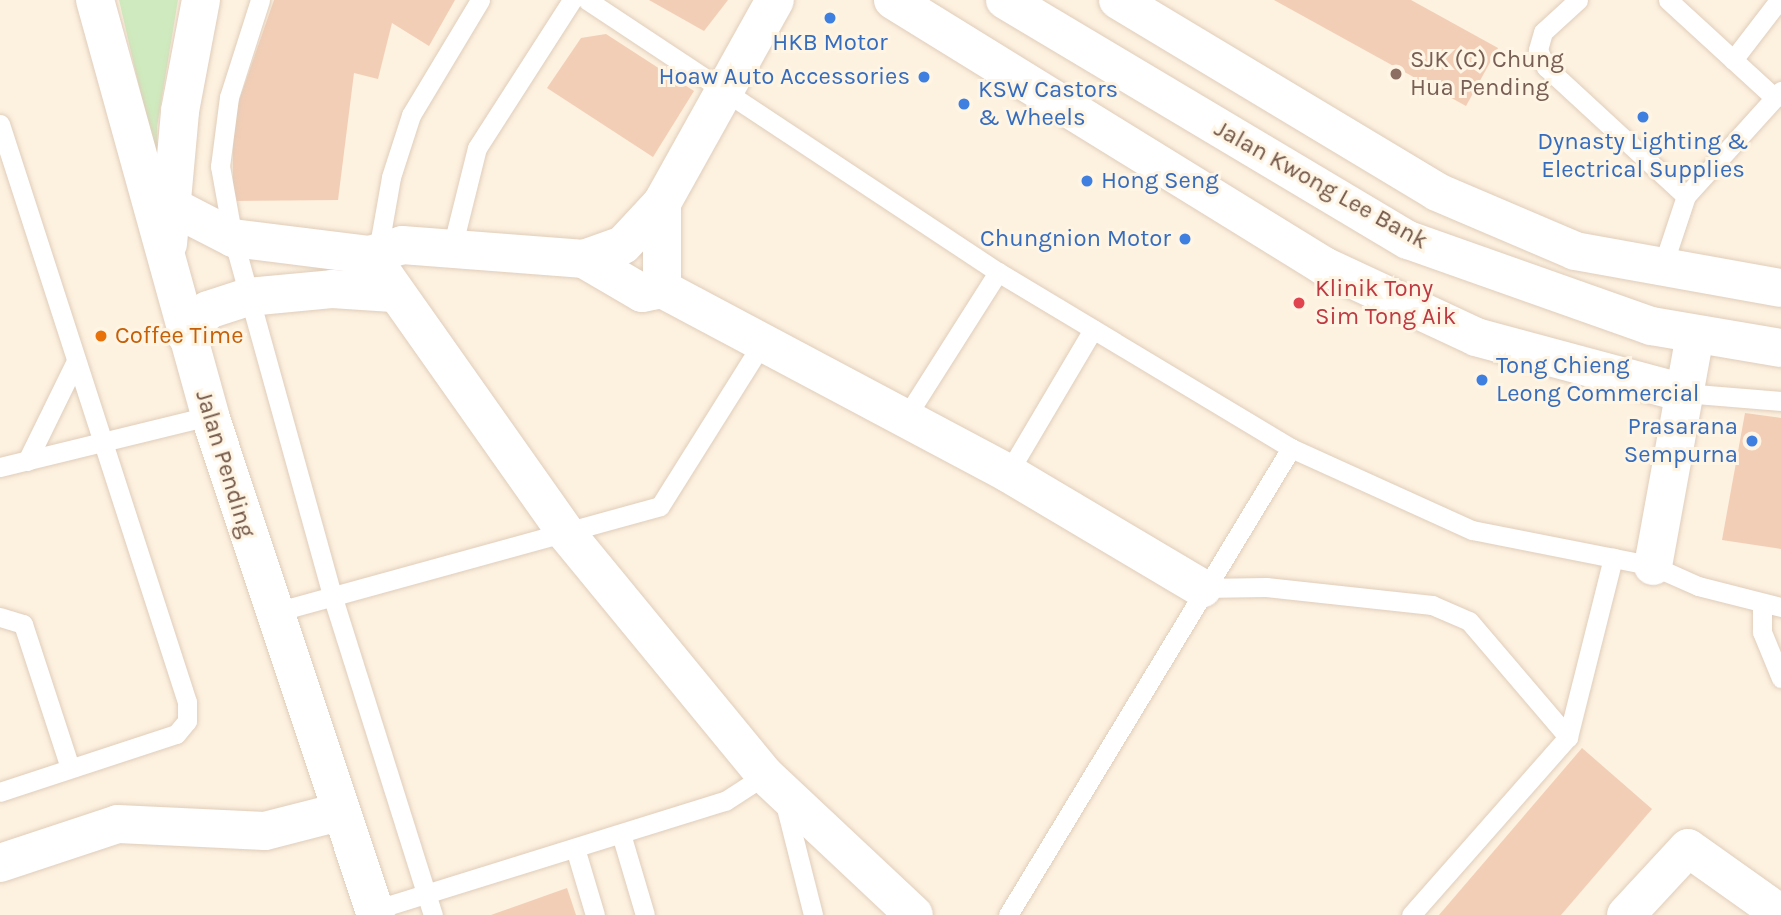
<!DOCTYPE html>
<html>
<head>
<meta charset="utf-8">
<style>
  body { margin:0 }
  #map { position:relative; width:1781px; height:915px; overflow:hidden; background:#fdf1df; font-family:Karla,sans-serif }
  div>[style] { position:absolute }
  .green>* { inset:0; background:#cfeabe }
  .building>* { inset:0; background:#f2ceb6 }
  .roads { filter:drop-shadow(0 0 2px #e0cdbb) drop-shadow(0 0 2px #e0cdbb) }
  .service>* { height:19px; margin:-9.5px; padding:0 9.5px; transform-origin:9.5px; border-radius:9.5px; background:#fff }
  .minor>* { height:38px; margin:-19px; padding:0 19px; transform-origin:19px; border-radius:19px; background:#fff }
  .tertiary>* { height:38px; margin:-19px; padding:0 19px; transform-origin:19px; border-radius:19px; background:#fff }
  .secondary>* { height:38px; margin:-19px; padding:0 19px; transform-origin:19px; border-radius:19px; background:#fff }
  .dots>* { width:19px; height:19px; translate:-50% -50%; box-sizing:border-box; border:4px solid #fff5e5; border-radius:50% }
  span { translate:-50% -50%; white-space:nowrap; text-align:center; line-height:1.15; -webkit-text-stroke:6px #fff5e5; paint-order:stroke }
  .shop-label { font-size:24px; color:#366cbe }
  .right { translate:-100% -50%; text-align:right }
  .left { translate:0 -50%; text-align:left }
  .education-label { font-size:24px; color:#785e54 }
  .street-label { font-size:24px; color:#735646 }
  .health-label { font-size:24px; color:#be3a42 }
  .food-label { font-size:24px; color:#c56008 }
</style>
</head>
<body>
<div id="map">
  <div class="green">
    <i style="clip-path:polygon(119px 0,178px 0,157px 127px,157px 164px)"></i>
  </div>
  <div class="building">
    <i style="clip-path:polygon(274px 0,455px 0,429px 46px,392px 23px,378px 79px,354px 73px,338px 200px,233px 201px,233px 118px)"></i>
    <i style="clip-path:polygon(649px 0,728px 0,704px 31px)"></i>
    <i style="clip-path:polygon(1274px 0,1411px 0,1498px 48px,1466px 106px)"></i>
    <i style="clip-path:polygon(606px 34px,694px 91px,653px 157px,547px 88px,581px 38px)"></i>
    <i style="clip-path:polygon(1745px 413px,1781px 418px,1781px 549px,1722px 540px)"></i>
    <i style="clip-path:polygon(1582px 748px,1652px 809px,1561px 915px,1439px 915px)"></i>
    <i style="clip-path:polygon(567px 888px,576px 915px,491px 915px)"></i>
  </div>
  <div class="roads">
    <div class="service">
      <i style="left:260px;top:0;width:102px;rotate:107.7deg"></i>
      <i style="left:229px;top:97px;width:70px;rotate:97.4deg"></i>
      <i style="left:220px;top:166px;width:73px;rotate:79.8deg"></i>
      <i style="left:233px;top:238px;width:370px;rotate:74.5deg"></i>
      <i style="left:332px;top:595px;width:336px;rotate:72.5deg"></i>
      <i style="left:587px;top:0;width:493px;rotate:33.5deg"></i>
      <i style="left:998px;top:272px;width:342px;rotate:31deg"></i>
      <i style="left:1291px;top:448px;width:199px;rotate:24.4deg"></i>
      <i style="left:1472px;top:530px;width:185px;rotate:11.2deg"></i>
      <i style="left:1653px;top:566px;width:49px;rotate:24deg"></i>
      <i style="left:1698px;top:586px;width:86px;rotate:14.2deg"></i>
      <i style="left:1578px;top:0;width:47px;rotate:137.6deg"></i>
      <i style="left:1543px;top:32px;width:19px;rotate:106deg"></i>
      <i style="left:1538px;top:50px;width:19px;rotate:65deg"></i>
      <i style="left:1546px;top:67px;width:190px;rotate:42.7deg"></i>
      <i style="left:1668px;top:0;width:145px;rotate:42.5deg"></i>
      <i style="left:1733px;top:60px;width:76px;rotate:-52.5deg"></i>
      <i style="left:0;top:124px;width:607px;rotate:72.07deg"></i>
      <i style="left:187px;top:702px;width:19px;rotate:90deg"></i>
      <i style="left:187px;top:721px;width:17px;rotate:130deg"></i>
      <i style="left:176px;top:734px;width:185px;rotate:161.8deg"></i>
      <i style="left:452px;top:248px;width:103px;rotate:-76deg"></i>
      <i style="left:477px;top:148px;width:176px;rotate:-57.3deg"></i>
      <i style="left:378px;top:251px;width:75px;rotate:-80deg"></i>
      <i style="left:391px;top:177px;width:65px;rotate:-72.1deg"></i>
      <i style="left:411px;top:115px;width:134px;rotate:-59deg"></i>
      <i style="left:1661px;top:271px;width:79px;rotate:-71.6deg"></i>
      <i style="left:1686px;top:196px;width:142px;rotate:-47.9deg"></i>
      <i style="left:1684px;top:393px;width:97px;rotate:4.7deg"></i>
      <i style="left:906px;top:417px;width:172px;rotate:-57.6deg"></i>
      <i style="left:27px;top:461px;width:109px;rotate:-63.9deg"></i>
      <i style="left:0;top:467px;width:216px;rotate:-13.7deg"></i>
      <i style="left:1008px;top:473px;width:167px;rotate:-59.4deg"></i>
      <i style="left:1202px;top:588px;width:64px;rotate:-0.9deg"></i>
      <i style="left:1266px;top:587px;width:167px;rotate:6.2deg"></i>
      <i style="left:1432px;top:605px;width:40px;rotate:23.4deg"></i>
      <i style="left:1469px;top:621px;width:153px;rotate:49.5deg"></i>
      <i style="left:1762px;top:607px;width:25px;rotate:90deg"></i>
      <i style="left:1762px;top:632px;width:50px;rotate:67.6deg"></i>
      <i style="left:272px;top:613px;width:402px;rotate:-15.4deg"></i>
      <i style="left:660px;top:506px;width:194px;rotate:-57.9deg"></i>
      <i style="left:0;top:617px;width:24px;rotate:17deg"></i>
      <i style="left:23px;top:624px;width:151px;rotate:71.9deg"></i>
      <i style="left:784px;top:800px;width:119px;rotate:75.8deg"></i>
      <i style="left:621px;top:834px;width:84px;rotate:73.5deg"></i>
      <i style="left:575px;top:848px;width:70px;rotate:73.4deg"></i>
      <i style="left:374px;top:910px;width:368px;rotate:-17.3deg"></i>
      <i style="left:725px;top:801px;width:48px;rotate:-33deg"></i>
      <i style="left:1008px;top:915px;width:546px;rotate:-58.78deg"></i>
      <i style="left:1411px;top:915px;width:237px;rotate:-48.6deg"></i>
      <i style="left:1568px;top:737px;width:185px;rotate:-75.9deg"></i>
    </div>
    <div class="minor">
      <i style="left:893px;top:0;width:506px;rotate:31.68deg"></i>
      <i style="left:1324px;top:266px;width:168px;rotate:25deg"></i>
      <i style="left:1476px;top:337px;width:215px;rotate:15.1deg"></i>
      <i style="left:173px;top:207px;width:68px;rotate:27.3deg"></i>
      <i style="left:233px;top:238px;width:138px;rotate:7.1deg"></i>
      <i style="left:370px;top:255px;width:340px;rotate:54.8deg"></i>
      <i style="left:566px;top:533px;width:313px;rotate:50.6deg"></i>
      <i style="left:765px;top:775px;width:204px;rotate:43.2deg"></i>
      <i style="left:370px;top:255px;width:34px;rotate:-17deg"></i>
      <i style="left:402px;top:245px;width:183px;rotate:4.4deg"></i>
      <i style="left:584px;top:259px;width:67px;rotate:30.4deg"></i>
      <i style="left:642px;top:293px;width:20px;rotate:-11deg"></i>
      <i style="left:584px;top:259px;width:41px;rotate:-19.7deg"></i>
      <i style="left:623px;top:245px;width:57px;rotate:-47.1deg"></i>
      <i style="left:662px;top:203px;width:232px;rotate:-60.9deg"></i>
      <i style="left:662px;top:289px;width:392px;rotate:28deg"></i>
      <i style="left:1008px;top:473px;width:226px;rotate:30.7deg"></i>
      <i style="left:662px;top:289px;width:86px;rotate:-90deg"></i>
      <i style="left:185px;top:334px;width:33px;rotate:-46deg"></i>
      <i style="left:208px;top:310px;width:42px;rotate:-18deg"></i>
      <i style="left:248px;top:297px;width:84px;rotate:-5.4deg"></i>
      <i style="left:332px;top:289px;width:61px;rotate:3.8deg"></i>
      <i style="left:1653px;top:566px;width:234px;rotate:-79.7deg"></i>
      <i style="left:0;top:863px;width:124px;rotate:-18.3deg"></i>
      <i style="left:118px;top:824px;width:147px;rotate:2.7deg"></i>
      <i style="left:265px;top:831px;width:76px;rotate:-14.4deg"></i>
      <i style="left:1626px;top:915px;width:91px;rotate:-47.2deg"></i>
      <i style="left:1688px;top:848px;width:114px;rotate:35.4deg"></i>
    </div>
    <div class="tertiary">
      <i style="left:95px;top:0;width:432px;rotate:74.5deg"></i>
      <i style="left:210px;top:416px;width:526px;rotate:71.6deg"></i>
      <i style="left:168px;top:244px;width:134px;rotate:-84.8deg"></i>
      <i style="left:180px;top:111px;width:113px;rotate:-79.3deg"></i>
    </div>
    <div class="secondary">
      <i style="left:1005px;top:0;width:469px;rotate:30.8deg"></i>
      <i style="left:1408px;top:240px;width:258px;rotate:19.5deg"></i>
      <i style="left:1651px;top:326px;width:132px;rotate:9.6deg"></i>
      <i style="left:1118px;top:0;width:372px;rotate:31deg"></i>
      <i style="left:1437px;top:192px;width:150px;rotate:23.1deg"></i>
      <i style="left:1575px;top:251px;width:209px;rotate:10.2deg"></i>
    </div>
  </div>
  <div class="dots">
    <i style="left:830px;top:18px;background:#3f7fe0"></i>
    <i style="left:1396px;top:74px;background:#8d6e63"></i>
    <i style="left:924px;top:77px;background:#3f7fe0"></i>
    <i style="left:964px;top:104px;background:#3f7fe0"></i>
    <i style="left:1643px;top:117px;background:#3f7fe0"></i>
    <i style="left:1087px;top:181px;background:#3f7fe0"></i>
    <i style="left:1185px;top:239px;background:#3f7fe0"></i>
    <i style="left:1299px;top:303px;background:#e0444e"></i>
    <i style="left:101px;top:336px;background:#e8710a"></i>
    <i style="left:1482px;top:380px;background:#3f7fe0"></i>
    <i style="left:1752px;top:441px;background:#3f7fe0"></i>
  </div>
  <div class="shop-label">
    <span style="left:830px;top:43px">HKB Motor</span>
    <span class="right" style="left:910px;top:77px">Hoaw Auto Accessories</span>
    <span class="left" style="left:978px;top:104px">KSW Castors<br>&amp; Wheels</span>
    <span style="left:1643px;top:156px">Dynasty Lighting &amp;<br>Electrical Supplies</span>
    <span class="left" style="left:1101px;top:181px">Hong Seng</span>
    <span class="right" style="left:1171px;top:239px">Chungnion Motor</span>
    <span class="left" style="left:1496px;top:380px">Tong Chieng<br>Leong Commercial</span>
    <span class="right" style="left:1738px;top:441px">Prasarana<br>Sempurna</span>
  </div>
  <div class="education-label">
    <span class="left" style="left:1410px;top:74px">SJK (C) Chung<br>Hua Pending</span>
  </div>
  <div class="street-label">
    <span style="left:1321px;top:185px;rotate:29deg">Jalan Kwong Lee Bank</span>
    <span style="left:225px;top:464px;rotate:73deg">Jalan Pending</span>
  </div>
  <div class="health-label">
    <span class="left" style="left:1315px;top:303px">Klinik Tony<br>Sim Tong Aik</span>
  </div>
  <div class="food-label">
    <span class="left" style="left:115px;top:336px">Coffee Time</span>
  </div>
</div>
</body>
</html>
